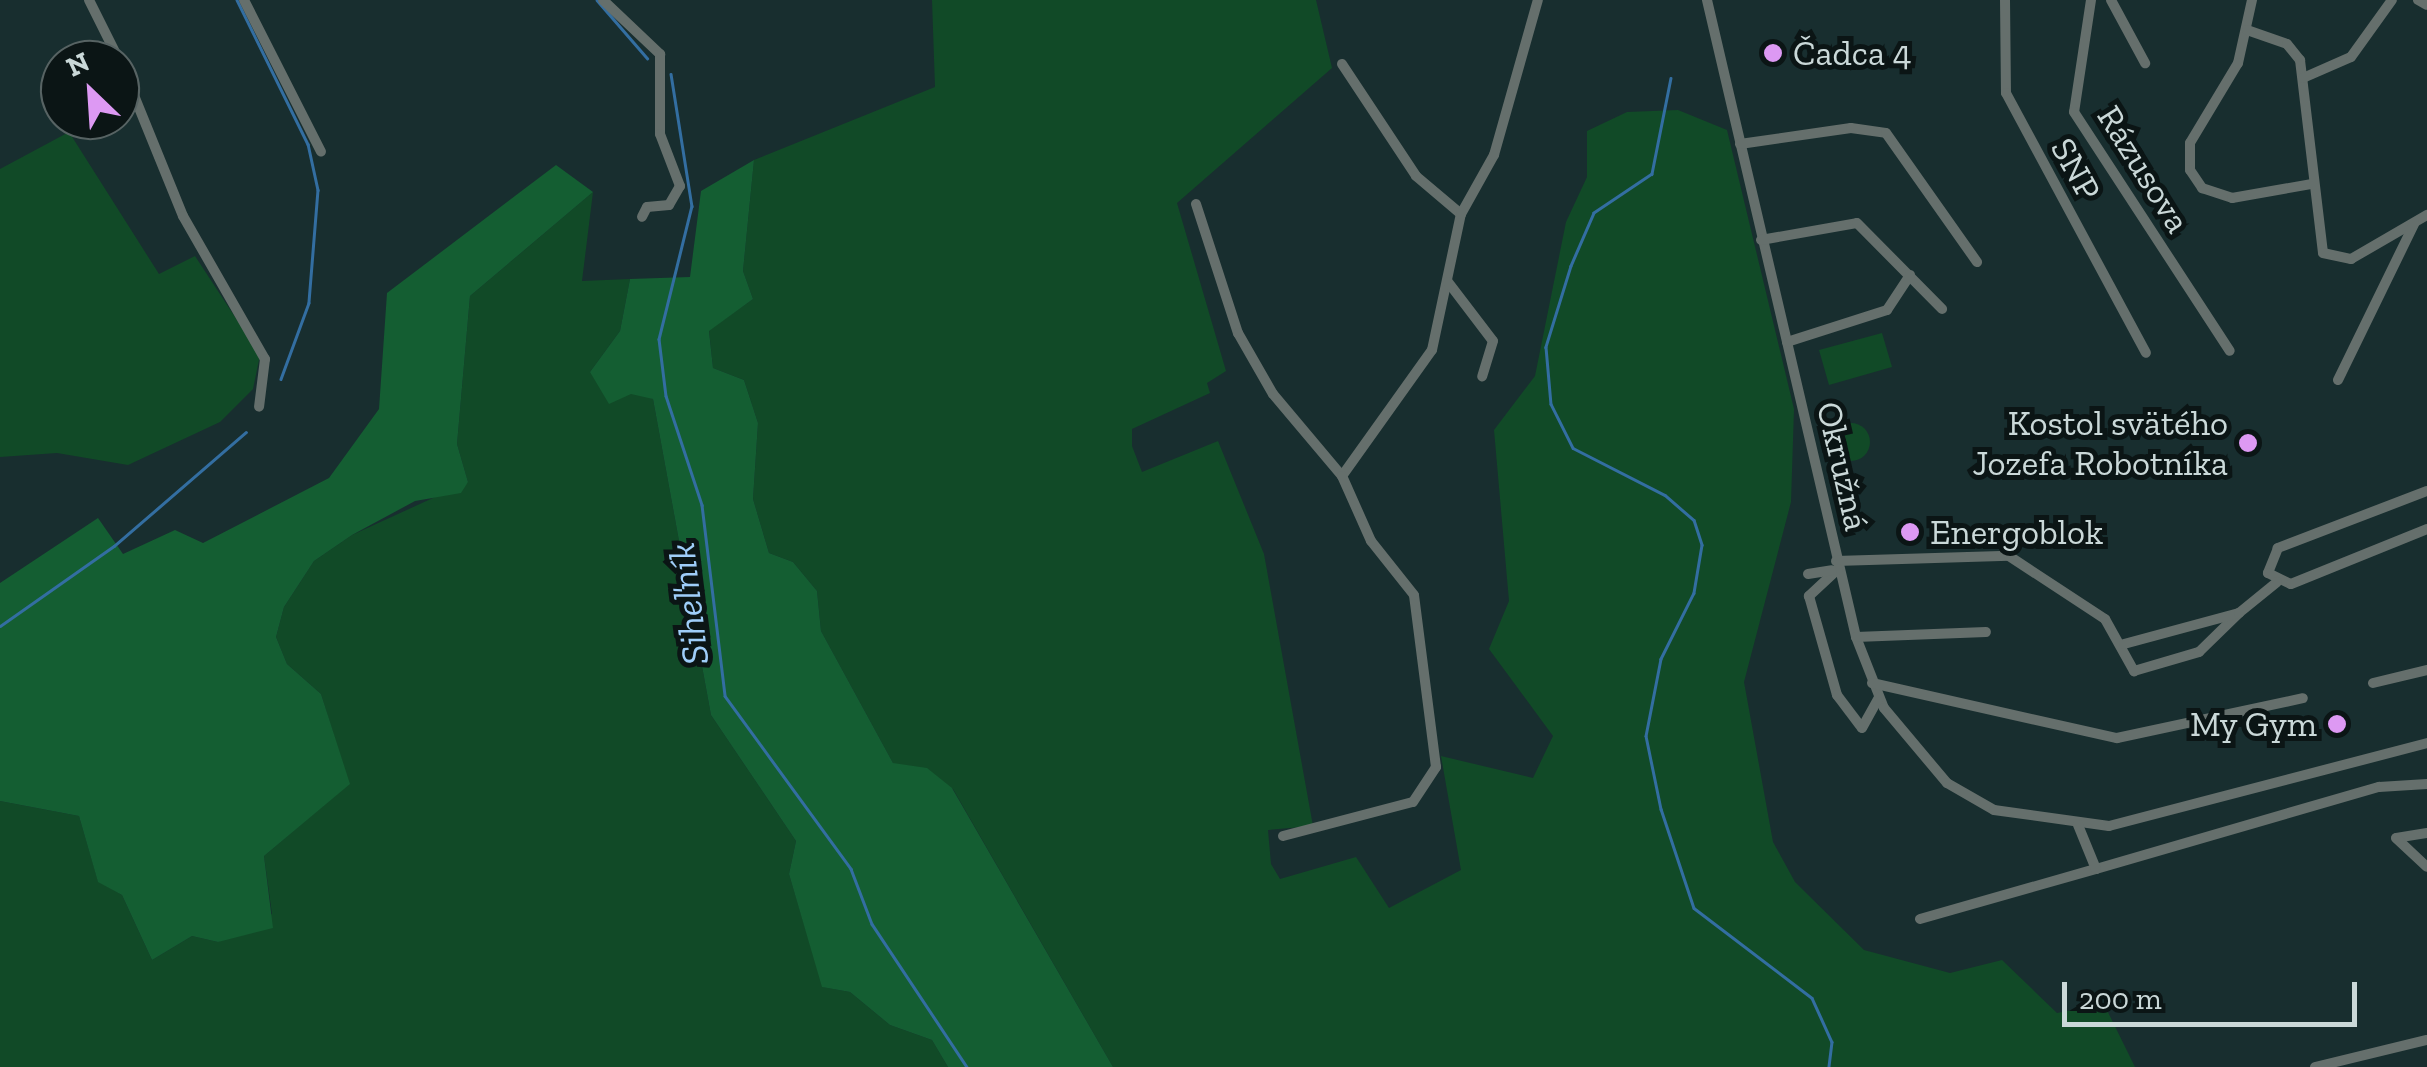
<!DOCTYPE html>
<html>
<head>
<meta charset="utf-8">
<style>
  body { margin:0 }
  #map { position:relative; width:2427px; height:1067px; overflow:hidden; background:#182e2f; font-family:"Zilla Slab",serif }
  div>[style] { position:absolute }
  .green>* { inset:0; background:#114a27 }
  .round { border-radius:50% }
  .forest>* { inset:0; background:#145e32 }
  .stream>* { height:2.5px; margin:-1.25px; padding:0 1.25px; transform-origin:1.25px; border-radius:1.25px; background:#336ea1 }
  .minor>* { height:10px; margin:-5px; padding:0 5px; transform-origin:5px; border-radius:5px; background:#656f6c }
  .dots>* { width:28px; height:28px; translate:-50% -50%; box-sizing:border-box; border:5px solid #0b1515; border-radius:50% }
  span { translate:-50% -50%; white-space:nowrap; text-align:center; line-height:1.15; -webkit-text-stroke:10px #0b1515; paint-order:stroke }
  .poi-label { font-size:35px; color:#cad8d8 }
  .left { translate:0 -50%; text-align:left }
  .right { translate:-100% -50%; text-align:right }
  .street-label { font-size:35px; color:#cad8d8 }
  .water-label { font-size:38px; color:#9fcef9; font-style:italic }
  .north { position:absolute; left:40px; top:40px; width:100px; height:100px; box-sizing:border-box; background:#0b1515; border:2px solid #576363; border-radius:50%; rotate:335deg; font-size:28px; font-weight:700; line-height:40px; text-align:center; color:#cad8d8 }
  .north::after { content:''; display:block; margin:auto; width:35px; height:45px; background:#dd99f3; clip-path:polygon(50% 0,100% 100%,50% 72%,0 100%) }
  .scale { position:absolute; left:2062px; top:982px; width:295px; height:45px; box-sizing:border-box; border:5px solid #cad8d8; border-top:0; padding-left:12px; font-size:30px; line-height:35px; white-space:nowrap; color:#cad8d8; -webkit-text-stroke:8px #0b1515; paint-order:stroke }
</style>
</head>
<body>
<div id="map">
  <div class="green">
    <i style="clip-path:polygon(932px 0,1316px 0,1332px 68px,1177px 203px,1226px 371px,1207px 383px,1210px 393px,1132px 429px,1132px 446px,1142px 472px,1218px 441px,1264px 554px,1313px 826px,1268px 830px,1271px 864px,1280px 879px,1356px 857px,1389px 908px,1461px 870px,1441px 756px,1533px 778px,1553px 736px,1489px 649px,1509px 601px,1494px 430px,1535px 376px,1566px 222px,1587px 177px,1587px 131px,1627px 112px,1678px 110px,1727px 130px,1794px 409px,1791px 502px,1744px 682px,1773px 842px,1795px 882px,1864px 950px,1950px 973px,2002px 960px,2057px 1013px,2104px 1004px,2135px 1067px,1113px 1067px,953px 789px,893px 763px,821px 631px,817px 591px,793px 562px,769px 553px,753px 499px,758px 423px,744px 380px,713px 368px,709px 330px,753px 299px,743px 271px,754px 160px,935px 87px)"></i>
    <i style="clip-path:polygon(69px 132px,159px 274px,195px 256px,260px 355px,253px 389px,220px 422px,128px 465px,57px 453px,0 457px,0 169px)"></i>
    <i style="clip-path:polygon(593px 192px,582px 281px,630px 279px,620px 331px,590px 372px,653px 399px,711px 715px,796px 841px,789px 874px,823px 987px,850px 992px,890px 1025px,932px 1040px,948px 1067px,0 1067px,0 801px,79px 816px,98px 881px,122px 895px,152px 960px,192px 936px,218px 942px,272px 914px,264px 856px,349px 784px,321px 694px,287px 664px,276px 637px,284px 607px,314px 561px,352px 535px,468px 482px,457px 444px,470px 296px)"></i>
    <i style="clip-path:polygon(1882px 333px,1892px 367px,1829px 385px,1819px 350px)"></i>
    <i class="round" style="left:1832px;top:423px;width:38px;height:38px"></i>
  </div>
  <div class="forest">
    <i style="clip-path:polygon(754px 160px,743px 271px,753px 299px,709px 331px,713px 368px,744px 380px,758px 423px,753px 499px,769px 553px,793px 562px,817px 591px,821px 631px,893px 763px,927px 768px,952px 788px,1113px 1067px,948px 1067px,932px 1040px,890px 1025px,850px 992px,822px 987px,789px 874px,796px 841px,711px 715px,653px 399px,631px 394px,609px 404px,590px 372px,620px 331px,630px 279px,690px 277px,701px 191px)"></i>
    <i style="clip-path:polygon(556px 165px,593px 192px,470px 296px,457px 444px,468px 482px,461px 493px,415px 501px,352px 535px,314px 561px,284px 607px,276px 637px,287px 664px,321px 694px,350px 784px,264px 856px,273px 928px,218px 942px,192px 936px,152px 960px,122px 895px,98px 882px,79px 816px,0 801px,0 583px,98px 518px,123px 554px,175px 530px,203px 543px,329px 478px,379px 409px,387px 293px)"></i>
  </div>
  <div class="stream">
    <i style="left:237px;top:0;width:161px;rotate:63.8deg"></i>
    <i style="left:308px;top:144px;width:47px;rotate:77.7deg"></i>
    <i style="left:318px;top:190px;width:113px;rotate:94.6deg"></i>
    <i style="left:309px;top:303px;width:81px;rotate:110.2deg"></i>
    <i style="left:597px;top:0;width:77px;rotate:49.2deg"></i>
    <i style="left:671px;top:74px;width:134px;rotate:81deg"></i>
    <i style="left:692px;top:206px;width:137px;rotate:103.9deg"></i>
    <i style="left:659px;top:339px;width:57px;rotate:83deg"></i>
    <i style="left:666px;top:396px;width:115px;rotate:71.7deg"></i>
    <i style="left:702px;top:505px;width:192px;rotate:83.1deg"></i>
    <i style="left:725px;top:696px;width:214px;rotate:53.9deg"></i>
    <i style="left:851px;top:869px;width:59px;rotate:69.1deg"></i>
    <i style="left:872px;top:924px;width:172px;rotate:56.4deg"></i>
    <i style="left:1671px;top:78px;width:98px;rotate:101.2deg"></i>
    <i style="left:1652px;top:174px;width:70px;rotate:146.1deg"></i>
    <i style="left:1594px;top:213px;width:58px;rotate:113.5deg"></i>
    <i style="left:1571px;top:266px;width:85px;rotate:107.2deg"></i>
    <i style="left:1546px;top:347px;width:57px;rotate:85deg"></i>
    <i style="left:1551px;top:404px;width:49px;rotate:63.4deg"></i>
    <i style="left:1573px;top:448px;width:103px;rotate:27.1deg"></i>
    <i style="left:1665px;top:495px;width:38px;rotate:41deg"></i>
    <i style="left:1694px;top:520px;width:26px;rotate:72deg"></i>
    <i style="left:1702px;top:545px;width:49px;rotate:99.5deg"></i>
    <i style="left:1694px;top:593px;width:74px;rotate:116.6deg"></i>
    <i style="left:1661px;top:659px;width:78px;rotate:101deg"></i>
    <i style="left:1646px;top:736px;width:75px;rotate:78.4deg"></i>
    <i style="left:1661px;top:809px;width:104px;rotate:71.6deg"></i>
    <i style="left:1694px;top:908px;width:148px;rotate:37.3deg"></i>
    <i style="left:1812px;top:998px;width:48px;rotate:65.6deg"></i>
    <i style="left:1832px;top:1042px;width:25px;rotate:97deg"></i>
    <i style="left:0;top:626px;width:139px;rotate:-35.1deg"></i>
    <i style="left:114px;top:546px;width:174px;rotate:-40.8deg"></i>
  </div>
  <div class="minor">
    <i style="left:89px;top:0;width:67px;rotate:63.4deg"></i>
    <i style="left:244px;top:0;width:170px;rotate:63.1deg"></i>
    <i style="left:603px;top:0;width:79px;rotate:43.5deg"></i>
    <i style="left:660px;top:54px;width:80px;rotate:90deg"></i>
    <i style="left:660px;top:134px;width:56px;rotate:69deg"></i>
    <i style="left:680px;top:186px;width:22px;rotate:120deg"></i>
    <i style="left:669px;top:205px;width:22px;rotate:175deg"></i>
    <i style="left:647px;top:207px;width:11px;rotate:117deg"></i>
    <i style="left:1707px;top:0;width:654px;rotate:76.83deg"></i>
    <i style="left:1856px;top:637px;width:76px;rotate:68.5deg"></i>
    <i style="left:1884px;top:708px;width:98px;rotate:50deg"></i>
    <i style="left:1947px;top:783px;width:54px;rotate:29.9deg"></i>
    <i style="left:1994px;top:810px;width:116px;rotate:7.9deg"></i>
    <i style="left:2109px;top:826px;width:329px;rotate:-14.6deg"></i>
    <i style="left:2005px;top:0;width:93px;rotate:89.4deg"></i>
    <i style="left:2006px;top:93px;width:295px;rotate:61.7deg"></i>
    <i style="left:2091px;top:0;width:113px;rotate:98.6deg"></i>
    <i style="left:2074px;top:112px;width:285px;rotate:56.9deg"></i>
    <i style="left:2111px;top:0;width:72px;rotate:61.6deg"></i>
    <i style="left:2252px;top:0;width:65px;rotate:102.5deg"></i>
    <i style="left:2238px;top:63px;width:93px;rotate:121deg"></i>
    <i style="left:2190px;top:143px;width:27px;rotate:90deg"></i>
    <i style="left:2190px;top:170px;width:22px;rotate:56deg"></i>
    <i style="left:2202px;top:188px;width:32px;rotate:18deg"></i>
    <i style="left:2232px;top:198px;width:80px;rotate:-10deg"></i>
    <i style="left:2418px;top:0;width:10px;rotate:29deg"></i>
    <i style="left:2247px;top:30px;width:42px;rotate:19.3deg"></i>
    <i style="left:2287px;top:44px;width:21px;rotate:51deg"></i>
    <i style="left:2300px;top:60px;width:194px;rotate:83.2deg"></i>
    <i style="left:2323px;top:253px;width:29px;rotate:12deg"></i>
    <i style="left:2351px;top:259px;width:88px;rotate:-30.1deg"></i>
    <i style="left:120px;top:61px;width:167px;rotate:67.9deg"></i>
    <i style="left:183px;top:216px;width:165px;rotate:60.2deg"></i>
    <i style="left:265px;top:359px;width:48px;rotate:97.1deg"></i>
    <i style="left:1342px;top:64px;width:134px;rotate:56.5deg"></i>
    <i style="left:1416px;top:176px;width:59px;rotate:40.2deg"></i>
    <i style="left:2303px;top:78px;width:52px;rotate:-23.6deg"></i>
    <i style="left:2351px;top:57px;width:70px;rotate:-54.3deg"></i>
    <i style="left:1740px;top:144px;width:112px;rotate:-8.2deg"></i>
    <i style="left:1851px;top:128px;width:35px;rotate:8deg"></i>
    <i style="left:1886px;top:133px;width:158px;rotate:54.8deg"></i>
    <i style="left:1196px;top:204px;width:136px;rotate:72deg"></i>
    <i style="left:1238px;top:333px;width:70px;rotate:60.2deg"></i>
    <i style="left:1273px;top:394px;width:107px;rotate:49.9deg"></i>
    <i style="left:1342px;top:476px;width:155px;rotate:-54.5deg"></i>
    <i style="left:1432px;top:350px;width:139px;rotate:-78deg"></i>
    <i style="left:1461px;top:214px;width:68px;rotate:-60.8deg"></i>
    <i style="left:1494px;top:155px;width:161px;rotate:-74.2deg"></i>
    <i style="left:1761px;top:240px;width:97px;rotate:-10deg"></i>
    <i style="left:1857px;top:223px;width:121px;rotate:45.3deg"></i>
    <i style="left:1448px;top:282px;width:74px;rotate:52.7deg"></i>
    <i style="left:1493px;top:341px;width:37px;rotate:107deg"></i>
    <i style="left:1787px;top:342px;width:105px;rotate:-17.7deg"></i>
    <i style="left:1887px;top:310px;width:42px;rotate:-56.7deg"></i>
    <i style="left:2338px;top:380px;width:174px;rotate:-64deg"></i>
    <i style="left:2427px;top:491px;width:160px;rotate:159.1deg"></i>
    <i style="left:2278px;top:548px;width:27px;rotate:112deg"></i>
    <i style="left:2268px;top:573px;width:25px;rotate:26deg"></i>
    <i style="left:2291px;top:584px;width:147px;rotate:-22deg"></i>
    <i style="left:1836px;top:561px;width:173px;rotate:-1.7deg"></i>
    <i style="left:2009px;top:556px;width:115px;rotate:33.3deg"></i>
    <i style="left:2105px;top:619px;width:60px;rotate:60.9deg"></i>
    <i style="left:2134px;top:671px;width:68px;rotate:-16.3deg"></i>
    <i style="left:2199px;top:652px;width:56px;rotate:-44.3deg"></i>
    <i style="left:1838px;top:569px;width:40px;rotate:137deg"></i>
    <i style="left:1809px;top:596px;width:103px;rotate:74.2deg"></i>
    <i style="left:1837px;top:695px;width:41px;rotate:52.9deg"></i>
    <i style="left:1862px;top:728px;width:35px;rotate:-61deg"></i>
    <i style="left:1808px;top:574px;width:24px;rotate:-9deg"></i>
    <i style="left:1856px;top:637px;width:130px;rotate:-2.2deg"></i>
    <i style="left:2124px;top:644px;width:119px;rotate:-15.1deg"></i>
    <i style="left:2239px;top:613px;width:49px;rotate:-39.2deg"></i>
    <i style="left:1872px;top:683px;width:251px;rotate:12.7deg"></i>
    <i style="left:2117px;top:738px;width:190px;rotate:-12.1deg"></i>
    <i style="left:2373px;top:683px;width:56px;rotate:-13.5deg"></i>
    <i style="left:2427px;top:833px;width:31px;rotate:171deg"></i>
    <i style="left:2396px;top:838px;width:42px;rotate:43.1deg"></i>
    <i style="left:1283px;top:836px;width:134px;rotate:-14.7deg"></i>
    <i style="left:1413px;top:802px;width:42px;rotate:-56.7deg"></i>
    <i style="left:1436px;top:767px;width:173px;rotate:-97.3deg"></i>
    <i style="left:1414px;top:595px;width:69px;rotate:-128.5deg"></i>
    <i style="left:1371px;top:541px;width:71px;rotate:-114deg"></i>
    <i style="left:2096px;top:869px;width:295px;rotate:-16.2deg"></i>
    <i style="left:2379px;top:787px;width:48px;rotate:-3.6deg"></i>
    <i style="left:1920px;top:919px;width:183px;rotate:-15.9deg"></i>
    <i style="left:2096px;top:869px;width:48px;rotate:-112.2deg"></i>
    <i style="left:2315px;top:1067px;width:115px;rotate:-13.6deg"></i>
  </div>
  <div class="dots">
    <i style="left:1773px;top:53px;background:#dd99f3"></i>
    <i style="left:2248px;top:443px;background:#dd99f3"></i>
    <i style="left:1910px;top:532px;background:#dd99f3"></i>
    <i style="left:2337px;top:724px;background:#dd99f3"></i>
  </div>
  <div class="poi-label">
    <span class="left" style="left:1793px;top:53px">Čadca 4</span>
    <span class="right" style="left:2228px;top:443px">Kostol svätého<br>Jozefa Robotníka</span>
    <span class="left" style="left:1930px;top:532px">Energoblok</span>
    <span class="right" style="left:2317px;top:724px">My Gym</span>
  </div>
  <div class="street-label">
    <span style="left:2076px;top:169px;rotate:61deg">SNP</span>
    <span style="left:2144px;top:169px;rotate:58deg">Rázusova</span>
    <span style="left:1843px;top:466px;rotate:77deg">Okružná</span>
  </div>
  <div class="water-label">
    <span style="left:689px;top:604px;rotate:-97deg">Siheľník</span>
  </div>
  <div class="north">N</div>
  <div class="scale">200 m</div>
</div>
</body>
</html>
